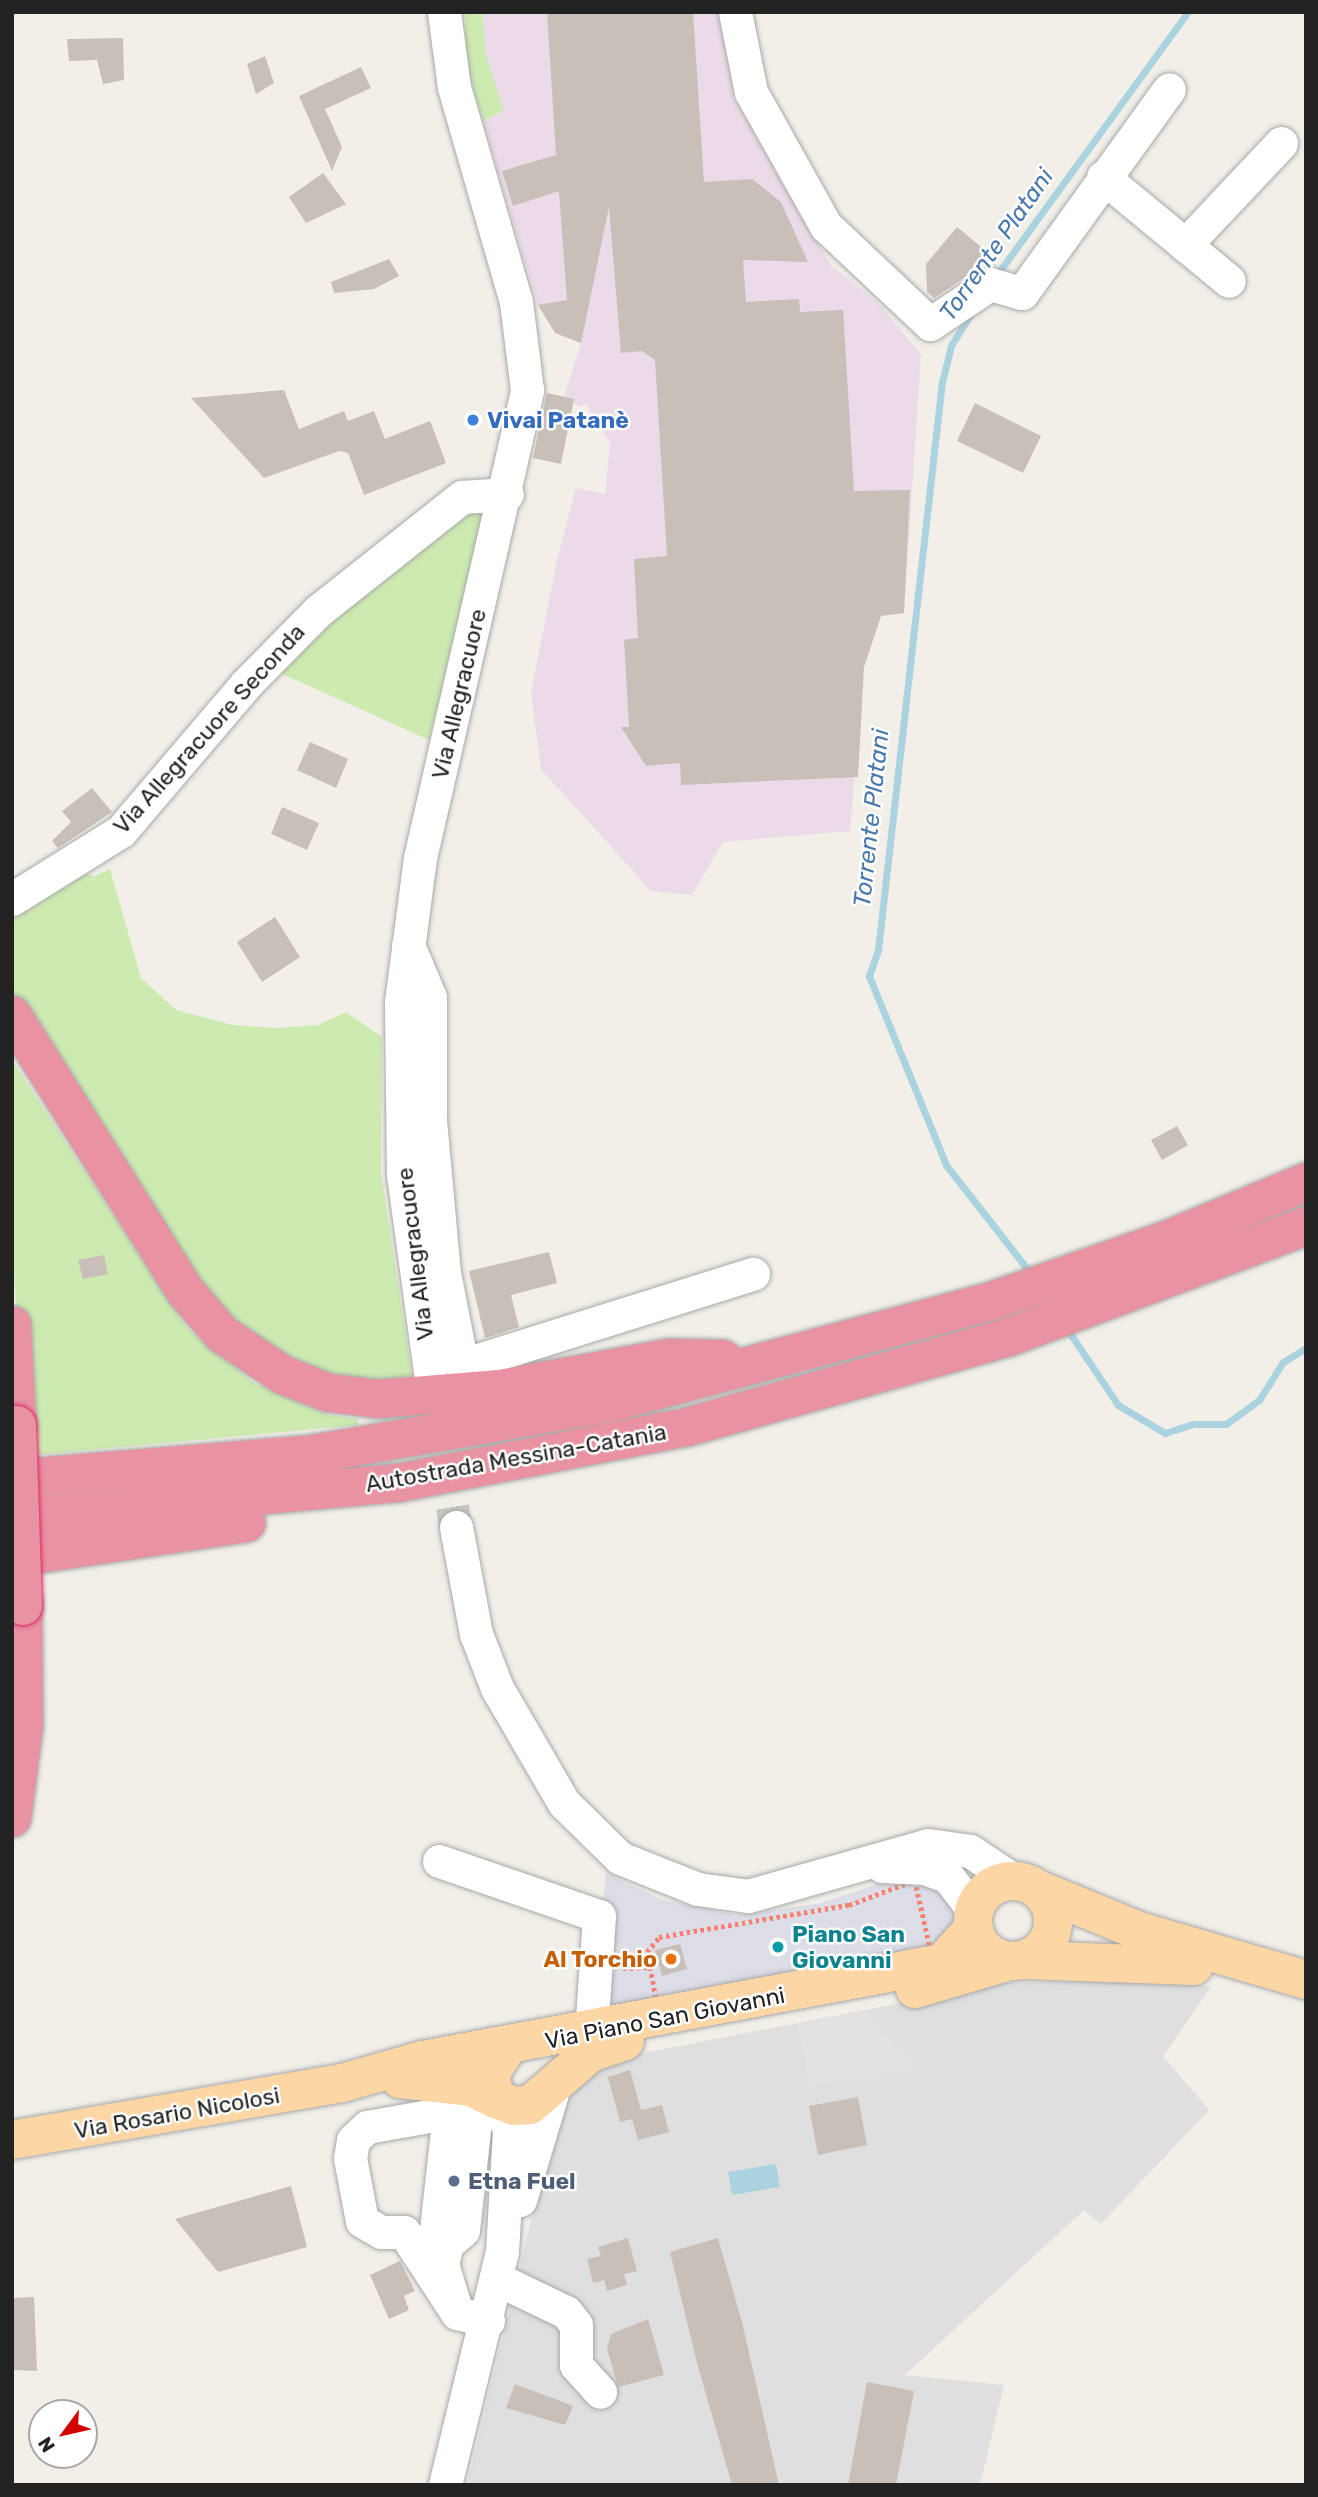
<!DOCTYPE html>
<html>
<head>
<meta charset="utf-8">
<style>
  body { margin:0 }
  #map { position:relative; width:1318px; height:2497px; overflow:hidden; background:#f2efe9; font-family:Rubik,sans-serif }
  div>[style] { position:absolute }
  .residential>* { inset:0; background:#e0dfdf }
  .industrial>* { inset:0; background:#ebdbe8 }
  .grass>* { inset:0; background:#cdebb0 }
  .parking>* { inset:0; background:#e2e2e2 }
  .plaza>* { inset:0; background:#dddde8 }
  .water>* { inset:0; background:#aad3df }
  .stream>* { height:7px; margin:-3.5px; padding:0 3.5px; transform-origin:3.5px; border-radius:3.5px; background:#aad3df }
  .building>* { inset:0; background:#c7bfb8 }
  .minor-tunnel>* { height:33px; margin-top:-16.5px; transform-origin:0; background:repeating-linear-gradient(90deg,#c8c6c1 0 33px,transparent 0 50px) }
  .path>* { height:4.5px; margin-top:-2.25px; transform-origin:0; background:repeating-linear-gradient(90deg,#fa8072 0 3.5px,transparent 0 7px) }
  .roads { filter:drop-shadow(0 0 2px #a9a9a9) drop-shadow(0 0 2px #a9a9a9) }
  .minor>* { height:33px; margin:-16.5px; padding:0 16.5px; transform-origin:16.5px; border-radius:16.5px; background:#fff }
  .major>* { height:38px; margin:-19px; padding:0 19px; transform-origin:19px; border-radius:19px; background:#fcd6a4 }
  .major>.ring { margin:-19px; padding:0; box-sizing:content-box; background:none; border:38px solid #fcd6a4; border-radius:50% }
  .highway>* { height:38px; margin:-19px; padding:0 19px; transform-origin:19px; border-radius:19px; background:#e892a2 }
  .bridges { filter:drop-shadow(0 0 2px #dc2a67) drop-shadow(0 0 2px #dc2a67) }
  .highway-bridge>* { height:38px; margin:-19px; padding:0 19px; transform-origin:19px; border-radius:19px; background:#e892a2 }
  .dots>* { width:19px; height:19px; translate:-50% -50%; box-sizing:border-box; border:4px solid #fff; border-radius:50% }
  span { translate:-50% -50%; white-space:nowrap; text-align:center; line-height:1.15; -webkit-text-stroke:5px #fff; paint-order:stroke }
  .shop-label { font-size:23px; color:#366cbe; font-weight:700 }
  .left { translate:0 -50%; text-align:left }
  .street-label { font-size:23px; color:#222 }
  .culture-label { font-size:23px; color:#0d838f; font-weight:700 }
  .food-label { font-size:23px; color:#c56008; font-weight:700 }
  .right { translate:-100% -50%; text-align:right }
  .service-label { font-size:23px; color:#4e5e75; font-weight:700 }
  .water-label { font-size:24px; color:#4a7aab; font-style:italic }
  .frame { position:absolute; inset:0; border:14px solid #222; pointer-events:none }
  .north { position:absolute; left:28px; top:2399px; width:70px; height:70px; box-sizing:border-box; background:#fff; border:2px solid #a7a7a7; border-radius:50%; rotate:237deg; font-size:19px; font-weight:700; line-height:28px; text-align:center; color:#222 }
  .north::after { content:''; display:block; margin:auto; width:24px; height:32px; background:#d40000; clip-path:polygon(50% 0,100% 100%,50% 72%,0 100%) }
</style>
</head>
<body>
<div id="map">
  <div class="residential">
    <i style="clip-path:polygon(1149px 1979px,1211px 1987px,1163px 2056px,1209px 2110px,1101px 2224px,1084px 2210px,905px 2375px,1004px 2385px,980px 2485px,467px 2485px,559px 2104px,597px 2062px,1004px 1983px)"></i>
  </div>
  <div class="industrial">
    <i style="clip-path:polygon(465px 12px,725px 12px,733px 97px,831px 265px,877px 302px,921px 354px,904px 613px,881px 616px,864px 667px,850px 831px,723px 842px,692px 895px,651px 891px,541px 769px,531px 693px,556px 564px,576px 488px,605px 494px,610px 443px,586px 404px,580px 407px,564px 397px,581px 343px,538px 305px,466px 63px)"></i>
  </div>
  <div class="grass">
    <i style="clip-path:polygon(465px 12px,483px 12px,485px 53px,504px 111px,483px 121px,466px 63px)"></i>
    <i style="clip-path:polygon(462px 506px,484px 513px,429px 740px,269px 668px)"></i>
    <i style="clip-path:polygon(110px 869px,141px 978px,176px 1010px,233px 1025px,277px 1028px,318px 1025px,346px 1012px,382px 1037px,381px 1172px,414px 1389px,303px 1372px,226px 1321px,12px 996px,12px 906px,75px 871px,95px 876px)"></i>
    <i style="clip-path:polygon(12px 1060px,187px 1328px,254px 1383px,329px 1415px,358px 1419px,358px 1425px,25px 1456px,12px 1237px)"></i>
  </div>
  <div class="parking">
    <i style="clip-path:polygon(866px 2010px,915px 2069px,811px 2086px,797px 2023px)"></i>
  </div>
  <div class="plaza">
    <i style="clip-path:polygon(925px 1868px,948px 1877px,965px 1941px,591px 2023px,606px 1873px,663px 1900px,738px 1915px,821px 1903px)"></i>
  </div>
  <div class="water">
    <i style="clip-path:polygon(776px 2164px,780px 2187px,732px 2195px,728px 2172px)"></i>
  </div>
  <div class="stream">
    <i style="left:996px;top:276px;width:326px;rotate:-54deg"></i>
    <i style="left:972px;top:312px;width:40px;rotate:122deg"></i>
    <i style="left:951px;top:346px;width:36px;rotate:104deg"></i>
    <i style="left:942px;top:381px;width:573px;rotate:96.42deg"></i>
    <i style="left:878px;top:950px;width:28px;rotate:109deg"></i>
    <i style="left:869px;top:976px;width:204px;rotate:67.8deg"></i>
    <i style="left:946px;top:1165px;width:140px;rotate:52deg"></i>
    <i style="left:1067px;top:1329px;width:92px;rotate:56.1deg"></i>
    <i style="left:1118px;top:1405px;width:55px;rotate:30.8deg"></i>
    <i style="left:1165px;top:1433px;width:28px;rotate:-18deg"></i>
    <i style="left:1192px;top:1424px;width:34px"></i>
    <i style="left:1226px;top:1424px;width:41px;rotate:-36deg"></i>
    <i style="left:1259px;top:1400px;width:45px;rotate:-57.7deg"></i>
    <i style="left:1283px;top:1362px;width:27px;rotate:-31deg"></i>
  </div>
  <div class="building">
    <i style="clip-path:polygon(547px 12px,693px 12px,704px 182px,752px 179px,781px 202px,808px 262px,743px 260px,746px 302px,799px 299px,800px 312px,843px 310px,854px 491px,910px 490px,904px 613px,881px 616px,864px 667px,858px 777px,681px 785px,680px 763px,646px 766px,621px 727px,629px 727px,624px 640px,638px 638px,634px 559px,667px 556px,655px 360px,642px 351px,621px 353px,609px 207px,581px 343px,555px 333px,538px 305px,567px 300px,559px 191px,513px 206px,502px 171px,556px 155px)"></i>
    <i style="clip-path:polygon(123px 38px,124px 80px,103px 84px,97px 60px,69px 61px,67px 39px)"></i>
    <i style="clip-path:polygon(265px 56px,274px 83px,256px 94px,247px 64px)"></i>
    <i style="clip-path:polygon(361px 67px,371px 88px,325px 109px,342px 147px,332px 171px,299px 96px)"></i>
    <i style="clip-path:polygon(323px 173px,346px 204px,306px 223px,289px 197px)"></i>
    <i style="clip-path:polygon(957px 227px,986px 251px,964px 278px,934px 298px,927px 292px,926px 264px)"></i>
    <i style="clip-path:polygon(389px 259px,399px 276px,374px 289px,334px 293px,331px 282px)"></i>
    <i style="clip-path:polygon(284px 390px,299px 429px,344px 411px,348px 421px,374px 411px,385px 439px,430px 421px,446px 463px,364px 495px,348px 453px,339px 451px,264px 478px,191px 398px)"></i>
    <i style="clip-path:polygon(547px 393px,574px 399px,561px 464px,533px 458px)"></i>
    <i style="clip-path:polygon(975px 403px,1041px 436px,1023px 473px,957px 441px)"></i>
    <i style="clip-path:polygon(310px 742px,348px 759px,336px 788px,297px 770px)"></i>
    <i style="clip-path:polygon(92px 788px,112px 812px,58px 848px,52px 841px,71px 822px,62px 811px)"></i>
    <i style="clip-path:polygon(282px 807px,319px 823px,307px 850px,271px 834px)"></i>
    <i style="clip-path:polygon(275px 917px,300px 957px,262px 982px,237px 942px)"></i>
    <i style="clip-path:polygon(1177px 1126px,1188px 1145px,1162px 1160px,1151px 1140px)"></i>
    <i style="clip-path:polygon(549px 1252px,557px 1283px,511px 1295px,519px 1327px,485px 1338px,469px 1271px)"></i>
    <i style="clip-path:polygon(104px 1255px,108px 1274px,83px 1279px,78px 1260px)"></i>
    <i style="clip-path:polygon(680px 1944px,687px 1969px,662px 1976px,655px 1950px)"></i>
    <i style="clip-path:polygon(630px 2070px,641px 2110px,662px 2105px,669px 2132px,638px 2140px,632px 2119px,620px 2122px,608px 2077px)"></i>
    <i style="clip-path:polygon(858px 2097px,867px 2145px,818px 2155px,809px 2106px)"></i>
    <i style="clip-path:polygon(291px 2186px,307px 2247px,218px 2272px,175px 2219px)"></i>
    <i style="clip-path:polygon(628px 2238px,637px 2271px,624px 2274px,627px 2285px,607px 2291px,604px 2280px,593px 2283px,587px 2259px,601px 2256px,598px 2247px)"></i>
    <i style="clip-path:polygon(718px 2238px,742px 2322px,779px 2485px,732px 2485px,697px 2363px,670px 2252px)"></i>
    <i style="clip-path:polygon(400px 2261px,415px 2291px,404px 2296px,409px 2310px,389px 2319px,370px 2275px)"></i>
    <i style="clip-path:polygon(34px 2297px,37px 2371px,12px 2370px,12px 2298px)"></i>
    <i style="clip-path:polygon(648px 2319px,664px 2375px,618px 2387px,607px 2349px,611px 2334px)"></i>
    <i style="clip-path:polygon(867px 2382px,914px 2391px,896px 2485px,848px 2485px)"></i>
    <i style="clip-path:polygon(515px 2384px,573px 2406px,565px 2425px,506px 2408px)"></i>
  </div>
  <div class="minor-tunnel">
    <i style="left:436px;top:1408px;width:121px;rotate:80.5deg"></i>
  </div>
  <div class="path">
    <i style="left:915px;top:1880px;width:74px;rotate:77.5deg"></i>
    <i style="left:931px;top:1952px;width:279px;rotate:169.1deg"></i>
    <i style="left:657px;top:2005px;width:54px;rotate:-100.7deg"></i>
    <i style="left:647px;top:1952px;width:19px;rotate:-51deg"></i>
    <i style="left:659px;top:1937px;width:193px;rotate:-9.6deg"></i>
    <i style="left:849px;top:1905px;width:71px;rotate:-20.7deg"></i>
    <i style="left:623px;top:1968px;width:27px;rotate:-2deg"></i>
  </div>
  <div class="roads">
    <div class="minor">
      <i style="left:735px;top:12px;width:82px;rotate:78.7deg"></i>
      <i style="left:751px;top:92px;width:154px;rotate:60.8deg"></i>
      <i style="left:826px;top:226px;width:143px;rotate:43.3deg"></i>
      <i style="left:930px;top:324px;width:72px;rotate:-33.7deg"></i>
      <i style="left:990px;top:284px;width:33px;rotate:16deg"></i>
      <i style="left:1022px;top:293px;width:251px;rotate:-54.2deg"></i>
      <i style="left:1103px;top:177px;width:163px;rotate:39.5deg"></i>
      <i style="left:1185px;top:245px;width:140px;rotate:-46.7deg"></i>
      <i style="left:12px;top:899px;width:128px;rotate:-32deg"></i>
      <i style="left:121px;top:831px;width:193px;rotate:-49.6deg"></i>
      <i style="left:246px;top:684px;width:103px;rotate:-45.4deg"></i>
      <i style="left:318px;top:611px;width:184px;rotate:-38.4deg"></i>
      <i style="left:462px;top:497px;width:45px;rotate:-3.8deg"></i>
      <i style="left:408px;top:945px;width:56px;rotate:67.1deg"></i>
      <i style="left:430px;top:997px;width:123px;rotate:90deg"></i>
      <i style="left:430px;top:1120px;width:154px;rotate:84.8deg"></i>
      <i style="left:444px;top:1273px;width:94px;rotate:78.9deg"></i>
      <i style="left:462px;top:1365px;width:305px;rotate:-17.4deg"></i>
      <i style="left:432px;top:1386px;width:215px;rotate:-97.8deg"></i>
      <i style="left:403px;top:1173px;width:171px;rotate:-90.7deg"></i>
      <i style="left:401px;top:1002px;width:145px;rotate:-82.5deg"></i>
      <i style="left:420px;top:858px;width:480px;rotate:-77.1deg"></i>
      <i style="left:527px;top:390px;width:89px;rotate:-97.1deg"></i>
      <i style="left:516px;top:302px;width:224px;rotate:-106.1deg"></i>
      <i style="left:454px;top:87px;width:76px;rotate:-97.6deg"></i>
      <i style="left:456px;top:1527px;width:109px;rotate:79.4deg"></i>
      <i style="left:476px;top:1634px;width:58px;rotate:68.7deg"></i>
      <i style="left:497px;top:1688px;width:133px;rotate:59.8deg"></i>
      <i style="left:564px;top:1803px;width:78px;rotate:44.5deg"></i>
      <i style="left:620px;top:1858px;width:84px;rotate:21.7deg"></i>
      <i style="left:698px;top:1889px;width:50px;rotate:8deg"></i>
      <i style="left:748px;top:1896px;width:187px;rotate:-15.8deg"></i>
      <i style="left:928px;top:1845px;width:42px;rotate:8.1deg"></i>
      <i style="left:970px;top:1851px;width:54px;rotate:33.7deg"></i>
      <i style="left:439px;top:1861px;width:169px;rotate:19deg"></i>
      <i style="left:599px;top:1916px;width:116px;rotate:93.9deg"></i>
      <i style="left:882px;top:1866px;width:43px;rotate:2.7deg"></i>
      <i style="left:925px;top:1868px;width:25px;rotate:21deg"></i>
      <i style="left:948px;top:1877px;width:44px;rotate:52.4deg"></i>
      <i style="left:440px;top:2114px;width:11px;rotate:45deg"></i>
      <i style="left:448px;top:2122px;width:108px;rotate:96.4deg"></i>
      <i style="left:436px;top:2229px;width:19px;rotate:54deg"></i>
      <i style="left:520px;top:2200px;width:118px;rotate:-73.3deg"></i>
      <i style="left:497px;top:2279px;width:76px;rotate:25.6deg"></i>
      <i style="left:566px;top:2312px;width:16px;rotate:52deg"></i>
      <i style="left:576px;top:2325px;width:40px;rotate:90deg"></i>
      <i style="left:576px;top:2365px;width:36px;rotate:48deg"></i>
      <i style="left:457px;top:2313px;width:51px;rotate:-107deg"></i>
      <i style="left:442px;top:2264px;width:21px;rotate:-76deg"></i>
      <i style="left:447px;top:2244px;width:21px;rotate:-41deg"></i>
      <i style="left:463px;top:2230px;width:109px;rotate:-83.7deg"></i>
      <i style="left:475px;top:2122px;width:36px;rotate:-167deg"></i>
      <i style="left:440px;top:2114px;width:74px;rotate:169.9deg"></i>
      <i style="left:367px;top:2127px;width:19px;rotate:137deg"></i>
      <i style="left:353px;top:2140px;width:18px;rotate:99deg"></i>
      <i style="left:350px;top:2158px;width:64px;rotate:79.2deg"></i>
      <i style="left:362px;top:2221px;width:22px;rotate:30deg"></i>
      <i style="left:381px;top:2232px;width:23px"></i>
      <i style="left:404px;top:2232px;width:97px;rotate:56.8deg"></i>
      <i style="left:457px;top:2313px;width:32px;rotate:14deg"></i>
      <i style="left:445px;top:2485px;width:240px;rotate:-76.3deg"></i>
      <i style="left:502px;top:2252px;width:123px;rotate:-86.7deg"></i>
      <i style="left:509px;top:2129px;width:33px;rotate:-113deg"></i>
    </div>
    <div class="major">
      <i class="ring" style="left:973px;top:1881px;width:42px;height:42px"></i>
      <i style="left:1037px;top:1889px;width:113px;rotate:22.3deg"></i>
      <i style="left:1142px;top:1932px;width:171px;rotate:16.3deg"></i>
      <i style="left:1025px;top:1960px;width:169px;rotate:2deg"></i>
      <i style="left:915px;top:1989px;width:99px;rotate:-16.4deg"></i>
      <i style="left:506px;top:2049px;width:31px;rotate:122deg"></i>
      <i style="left:490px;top:2075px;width:25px;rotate:76deg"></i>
      <i style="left:496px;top:2099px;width:19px;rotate:21deg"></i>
      <i style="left:514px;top:2106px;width:16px;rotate:-4deg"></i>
      <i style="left:530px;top:2105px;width:79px;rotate:-40.9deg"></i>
      <i style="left:590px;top:2053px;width:37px;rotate:-19deg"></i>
      <i style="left:400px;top:2079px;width:71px;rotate:6.4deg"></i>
      <i style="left:471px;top:2087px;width:28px;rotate:26deg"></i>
      <i style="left:12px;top:2140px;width:335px;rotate:-9.8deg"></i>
      <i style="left:342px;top:2083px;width:84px;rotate:-15.9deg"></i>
      <i style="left:423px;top:2060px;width:528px;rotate:-10.59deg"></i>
      <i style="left:942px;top:1963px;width:47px;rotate:-47.6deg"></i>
    </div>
    <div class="highway">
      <i style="left:12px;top:1015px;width:326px;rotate:57.9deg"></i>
      <i style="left:185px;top:1291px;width:57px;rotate:49.3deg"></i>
      <i style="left:222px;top:1334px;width:73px;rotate:33.9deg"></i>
      <i style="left:283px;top:1375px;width:49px;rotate:21.4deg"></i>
      <i style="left:329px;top:1393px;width:49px;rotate:7deg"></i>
      <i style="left:378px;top:1399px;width:122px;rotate:-4.7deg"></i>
      <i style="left:500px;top:1389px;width:172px;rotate:-10.4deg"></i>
      <i style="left:669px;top:1358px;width:54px;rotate:1.1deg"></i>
      <i style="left:12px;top:1325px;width:100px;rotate:87.1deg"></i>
      <i style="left:12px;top:1479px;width:302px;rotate:-4.7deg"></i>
      <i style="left:313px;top:1454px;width:300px;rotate:-9.8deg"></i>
      <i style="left:609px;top:1403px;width:400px;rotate:-14.9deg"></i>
      <i style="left:995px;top:1300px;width:182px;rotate:-19.2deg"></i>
      <i style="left:1167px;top:1240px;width:151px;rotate:-22.6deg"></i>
      <i style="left:12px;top:1518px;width:388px;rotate:-5.2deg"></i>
      <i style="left:398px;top:1483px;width:294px;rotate:-11deg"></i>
      <i style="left:687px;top:1427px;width:334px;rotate:-15.6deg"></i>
      <i style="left:1009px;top:1337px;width:317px;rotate:-20.5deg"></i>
      <i style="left:12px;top:1558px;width:237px;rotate:-8.5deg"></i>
      <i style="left:12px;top:1818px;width:94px;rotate:-82.6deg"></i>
      <i style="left:24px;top:1725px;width:119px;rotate:-90.5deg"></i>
    </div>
  </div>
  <div class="bridges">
    <div class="highway-bridge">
      <i style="left:17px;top:1425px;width:181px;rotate:88.1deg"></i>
    </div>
  </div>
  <div class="dots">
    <i style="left:473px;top:420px;background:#3f7fe0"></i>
    <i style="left:778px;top:1947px;background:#0f9aa8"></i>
    <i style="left:671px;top:1959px;background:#e8710a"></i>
    <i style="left:454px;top:2181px;background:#5c6f8a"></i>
  </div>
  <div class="shop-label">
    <span class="left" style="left:487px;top:420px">Vivai Patanè</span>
  </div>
  <div class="street-label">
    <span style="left:459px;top:694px;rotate:-77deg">Via Allegracuore</span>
    <span style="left:209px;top:729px;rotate:-48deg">Via Allegracuore Seconda</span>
    <span style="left:415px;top:1254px;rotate:-97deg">Via Allegracuore</span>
    <span style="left:516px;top:1458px;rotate:-10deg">Autostrada Messina-Catania</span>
    <span style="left:665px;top:2018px;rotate:-11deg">Via Piano San Giovanni</span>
    <span style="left:177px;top:2113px;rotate:-10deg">Via Rosario Nicolosi</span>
  </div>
  <div class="culture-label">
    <span class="left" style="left:792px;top:1947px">Piano San<br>Giovanni</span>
  </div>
  <div class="food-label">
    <span class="right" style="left:657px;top:1959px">Al Torchio</span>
  </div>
  <div class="service-label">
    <span class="left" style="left:468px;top:2181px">Etna Fuel</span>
  </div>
  <div class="water-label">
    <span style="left:997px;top:245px;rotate:-55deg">Torrente Platani</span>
    <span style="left:872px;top:818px;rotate:-84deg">Torrente Platani</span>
  </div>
  <div class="frame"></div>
  <div class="north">N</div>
</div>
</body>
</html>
